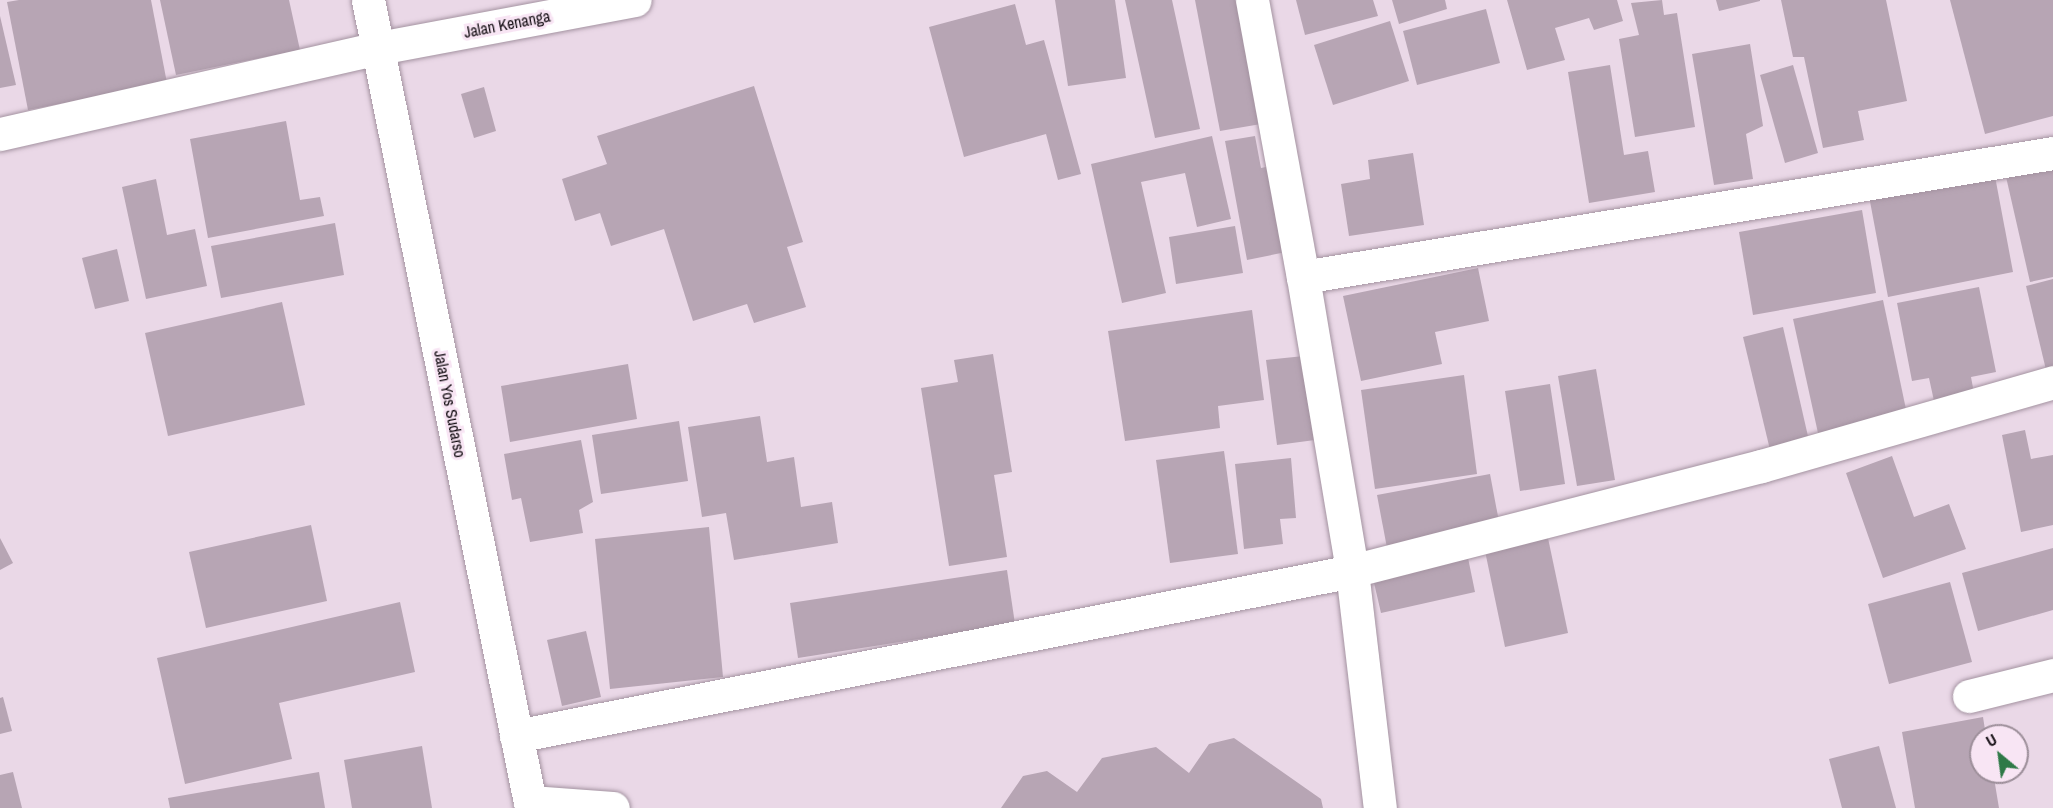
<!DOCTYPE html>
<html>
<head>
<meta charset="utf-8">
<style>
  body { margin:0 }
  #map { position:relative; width:2053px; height:808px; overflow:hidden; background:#ead8e7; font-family:"Archivo Narrow",sans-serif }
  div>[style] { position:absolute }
  .building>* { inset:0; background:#b7a5b4 }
  .roads { filter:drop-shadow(0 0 2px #a493a1) drop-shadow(0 0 2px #a493a1) }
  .minor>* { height:33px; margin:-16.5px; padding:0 16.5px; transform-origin:16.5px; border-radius:16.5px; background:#fff }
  span { translate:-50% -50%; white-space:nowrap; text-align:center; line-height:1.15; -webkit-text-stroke:6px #f8e5f4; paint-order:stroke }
  .street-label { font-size:16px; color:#110b10 }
  .north { position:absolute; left:1969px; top:724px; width:60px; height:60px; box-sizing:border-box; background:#f8e5f4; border:2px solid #9c8e99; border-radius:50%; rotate:331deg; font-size:16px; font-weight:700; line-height:24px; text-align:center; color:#110b10 }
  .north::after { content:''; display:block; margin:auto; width:21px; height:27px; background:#2e7947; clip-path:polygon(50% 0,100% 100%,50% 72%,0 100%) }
</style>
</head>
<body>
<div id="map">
  <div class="building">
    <i style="clip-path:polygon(19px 0,151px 0,167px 83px,28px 110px,7px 2px)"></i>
    <i style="clip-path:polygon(160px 0,289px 0,300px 50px,176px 75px)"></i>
    <i style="clip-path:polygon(1055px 0,1115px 0,1126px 78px,1068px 86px)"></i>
    <i style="clip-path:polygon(1125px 0,1172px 0,1200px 129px,1155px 138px)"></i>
    <i style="clip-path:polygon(1195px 0,1238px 0,1261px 124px,1220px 131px)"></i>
    <i style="clip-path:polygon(1296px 0,1373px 0,1378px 16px,1305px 35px)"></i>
    <i style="clip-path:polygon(1392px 0,1445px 0,1447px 9px,1399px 24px)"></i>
    <i style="clip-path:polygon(1507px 0,1617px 0,1623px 21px,1594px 30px,1589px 18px,1555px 28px,1565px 60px,1527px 70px)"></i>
    <i style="clip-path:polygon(1662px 0,1664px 15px,1677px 13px,1695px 127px,1635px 137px,1619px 39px,1639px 35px,1631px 3px)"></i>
    <i style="clip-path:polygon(1716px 0,1760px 0,1760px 1px,1719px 11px)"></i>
    <i style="clip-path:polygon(1781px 0,1886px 0,1907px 101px,1858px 111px,1864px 140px,1823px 148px,1804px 57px,1793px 57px)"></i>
    <i style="clip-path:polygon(1950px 0,2053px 0,2053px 116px,1985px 134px)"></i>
    <i style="clip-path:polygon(1015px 4px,1026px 45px,1044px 40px,1081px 174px,1058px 180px,1046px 134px,964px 157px,929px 27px)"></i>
    <i style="clip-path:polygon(1486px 9px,1500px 63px,1417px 85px,1403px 31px)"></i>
    <i style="clip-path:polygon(0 16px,16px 85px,0 88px)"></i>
    <i style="clip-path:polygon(1390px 21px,1409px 81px,1333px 105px,1314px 45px)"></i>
    <i style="clip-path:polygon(1750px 44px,1763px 126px,1746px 134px,1753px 179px,1714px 185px,1692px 54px)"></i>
    <i style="clip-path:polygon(1610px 65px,1624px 155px,1648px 151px,1655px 192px,1589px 203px,1568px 72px)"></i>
    <i style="clip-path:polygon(1793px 65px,1818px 153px,1785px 163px,1760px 75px)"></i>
    <i style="clip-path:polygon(754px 86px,803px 242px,787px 247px,806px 307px,754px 323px,747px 304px,693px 321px,664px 229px,611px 246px,600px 213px,575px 221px,562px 179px,607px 164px,597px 136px)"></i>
    <i style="clip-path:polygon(484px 87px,496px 131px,474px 138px,461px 94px)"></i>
    <i style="clip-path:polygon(286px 121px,300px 200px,320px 197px,324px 216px,208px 238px,190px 139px)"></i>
    <i style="clip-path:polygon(1212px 136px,1231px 219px,1197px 227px,1185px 173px,1141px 182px,1166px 293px,1122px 303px,1091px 164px)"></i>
    <i style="clip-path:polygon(1255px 136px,1261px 168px,1275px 165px,1291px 251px,1247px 260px,1225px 141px)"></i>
    <i style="clip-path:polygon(1413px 153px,1424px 225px,1349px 236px,1341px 184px,1370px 179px,1368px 160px)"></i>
    <i style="clip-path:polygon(2053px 157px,2053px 277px,2030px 282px,2004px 168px)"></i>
    <i style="clip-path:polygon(1994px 171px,2013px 272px,1888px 297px,1869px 196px)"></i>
    <i style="clip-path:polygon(156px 179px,167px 235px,195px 229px,207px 286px,146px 299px,122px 187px)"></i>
    <i style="clip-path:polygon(1862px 210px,1876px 293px,1753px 315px,1739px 232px)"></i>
    <i style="clip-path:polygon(335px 223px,344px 275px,221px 298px,211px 246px)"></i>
    <i style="clip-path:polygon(1235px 226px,1243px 273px,1176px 284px,1169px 237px)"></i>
    <i style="clip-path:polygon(117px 249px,129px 301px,95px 309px,82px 258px)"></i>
    <i style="clip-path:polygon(1478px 268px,1489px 321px,1435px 332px,1442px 364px,1361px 381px,1343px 296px)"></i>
    <i style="clip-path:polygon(2053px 279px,2053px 372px,2047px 374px,2026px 286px)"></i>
    <i style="clip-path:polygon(1979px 287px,1996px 372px,1971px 377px,1974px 393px,1934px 401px,1929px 378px,1912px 381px,1897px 303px)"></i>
    <i style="clip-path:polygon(1883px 300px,1907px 414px,1818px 433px,1793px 319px)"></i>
    <i style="clip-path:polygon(282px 302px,305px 405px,168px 436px,145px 333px)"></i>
    <i style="clip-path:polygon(1252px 310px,1264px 400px,1218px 406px,1220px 428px,1125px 441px,1108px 331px)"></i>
    <i style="clip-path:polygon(1783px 327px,1810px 445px,1771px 454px,1743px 337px)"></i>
    <i style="clip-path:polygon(993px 354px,1012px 472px,994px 475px,1007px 557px,949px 566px,921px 388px,958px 382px,954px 360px)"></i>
    <i style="clip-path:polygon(1304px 356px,1315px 440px,1277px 445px,1266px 360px)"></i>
    <i style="clip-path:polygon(628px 364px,637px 419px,510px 442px,501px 386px)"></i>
    <i style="clip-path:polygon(1596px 369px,1615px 480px,1577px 486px,1558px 376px)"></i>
    <i style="clip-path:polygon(1464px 375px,1477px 474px,1375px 489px,1361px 390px)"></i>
    <i style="clip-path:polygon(1550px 384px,1565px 484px,1520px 491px,1505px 391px)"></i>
    <i style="clip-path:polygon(760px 416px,767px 462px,794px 457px,801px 507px,832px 502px,838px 543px,734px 560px,726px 513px,702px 517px,688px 427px)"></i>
    <i style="clip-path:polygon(679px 421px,688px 481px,601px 494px,592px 435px)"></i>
    <i style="clip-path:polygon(2025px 430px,2031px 459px,2053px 455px,2053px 525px,2021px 532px,2002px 435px)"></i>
    <i style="clip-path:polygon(581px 440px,593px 502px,579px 510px,583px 533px,530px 542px,521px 498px,512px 500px,504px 454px)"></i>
    <i style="clip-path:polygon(1224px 451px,1238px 554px,1170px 563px,1156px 460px)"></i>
    <i style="clip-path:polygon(1892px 456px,1914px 517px,1949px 504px,1966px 549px,1883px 578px,1846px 473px)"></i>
    <i style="clip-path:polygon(1291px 458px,1296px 518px,1280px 519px,1283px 544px,1244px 549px,1235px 464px)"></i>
    <i style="clip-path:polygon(1490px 474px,1500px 527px,1387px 548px,1377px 495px)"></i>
    <i style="clip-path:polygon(311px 525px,327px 601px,206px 628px,189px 552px)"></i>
    <i style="clip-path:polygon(709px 527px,723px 677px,610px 689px,595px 539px)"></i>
    <i style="clip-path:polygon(0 538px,13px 563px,0 570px)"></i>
    <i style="clip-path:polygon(1548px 538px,1568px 633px,1505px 647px,1485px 551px)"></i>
    <i style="clip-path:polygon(2053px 548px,2053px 610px,1978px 631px,1962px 573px)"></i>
    <i style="clip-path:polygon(1467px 553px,1475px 592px,1381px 613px,1372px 574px)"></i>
    <i style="clip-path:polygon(1007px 570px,1015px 624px,798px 658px,790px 603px)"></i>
    <i style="clip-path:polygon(1950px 582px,1972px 662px,1889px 684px,1868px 604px)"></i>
    <i style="clip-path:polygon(400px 602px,415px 672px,279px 703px,292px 759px,185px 784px,157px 658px)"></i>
    <i style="clip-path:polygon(586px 631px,601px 697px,562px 706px,547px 640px)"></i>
    <i style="clip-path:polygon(3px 697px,12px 731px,0 734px,0 698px)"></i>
    <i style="clip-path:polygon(1983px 717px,1986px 736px,1981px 736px,1981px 772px,1993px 772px,1999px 808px,1915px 808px,1902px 732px)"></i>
    <i style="clip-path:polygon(1234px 738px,1321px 799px,1323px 808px,1001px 808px,1023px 776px,1047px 771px,1077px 792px,1102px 758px,1156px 747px,1189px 773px,1209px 744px)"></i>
    <i style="clip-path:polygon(422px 746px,432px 808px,352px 808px,344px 760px)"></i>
    <i style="clip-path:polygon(1879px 746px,1896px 808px,1842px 808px,1829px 759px)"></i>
    <i style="clip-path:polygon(13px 772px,22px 808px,0 808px,0 775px)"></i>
    <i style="clip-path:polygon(319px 772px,325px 808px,170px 808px,168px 798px)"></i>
  </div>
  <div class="roads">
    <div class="minor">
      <i style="left:368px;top:0;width:824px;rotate:78.59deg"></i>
      <i style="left:1252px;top:0;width:282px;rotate:79.6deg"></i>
      <i style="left:1303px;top:277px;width:298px;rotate:80.5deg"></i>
      <i style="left:1352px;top:571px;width:239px;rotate:83.3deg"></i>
      <i style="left:0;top:134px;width:389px;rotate:-12.8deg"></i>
      <i style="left:379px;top:48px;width:260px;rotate:-10.6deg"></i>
      <i style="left:1303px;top:277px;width:760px;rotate:-9.39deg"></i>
      <i style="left:1969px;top:696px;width:87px;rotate:-14deg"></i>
      <i style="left:516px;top:736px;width:852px;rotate:-11.16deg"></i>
      <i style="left:1352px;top:571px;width:422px;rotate:-14.4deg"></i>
      <i style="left:1761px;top:466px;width:304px;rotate:-16deg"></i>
      <i style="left:530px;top:802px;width:83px;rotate:4.1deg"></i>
    </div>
  </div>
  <div class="street-label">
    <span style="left:507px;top:24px;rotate:-11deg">Jalan Kenanga</span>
    <span style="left:450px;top:404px;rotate:79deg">Jalan Yos Sudarso</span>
  </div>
  <div class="north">U</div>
</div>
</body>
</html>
